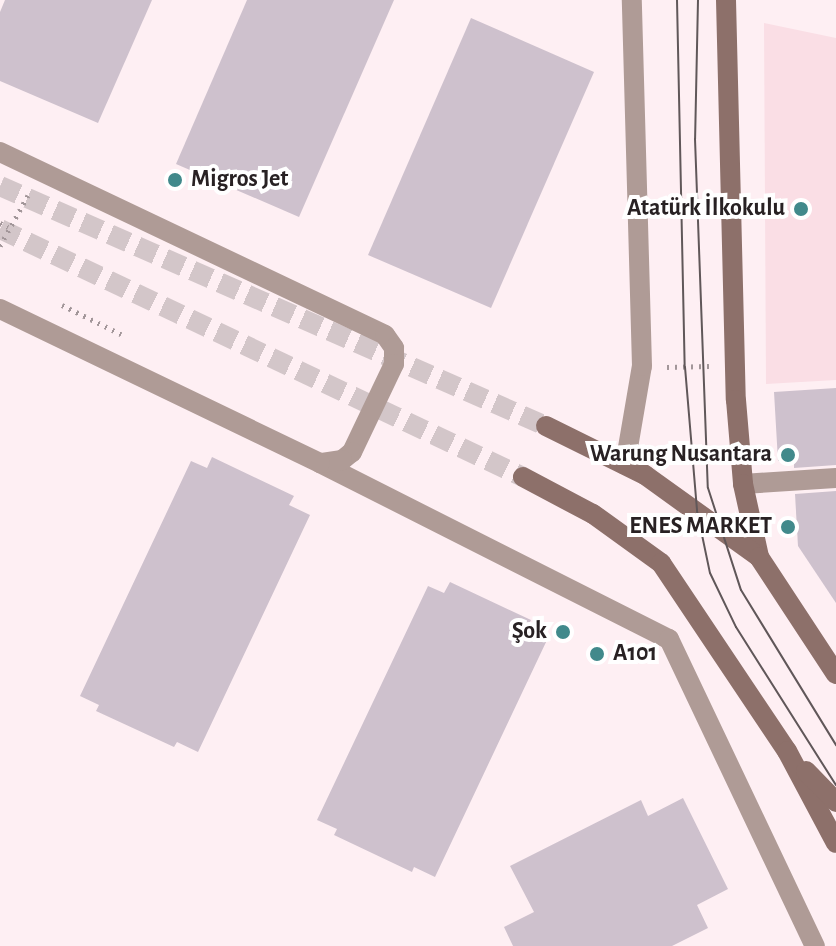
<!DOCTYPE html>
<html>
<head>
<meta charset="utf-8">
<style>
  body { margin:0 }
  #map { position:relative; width:836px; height:946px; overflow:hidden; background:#feeff3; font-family:"Alegreya Sans",sans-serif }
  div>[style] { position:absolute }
  .built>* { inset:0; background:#fadee5 }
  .building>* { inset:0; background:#cec1cd }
  .secondary-tunnel>* { height:20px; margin-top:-10px; transform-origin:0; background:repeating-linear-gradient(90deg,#d3c6c9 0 20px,transparent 0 30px) }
  .path>* { height:5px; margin-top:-2.5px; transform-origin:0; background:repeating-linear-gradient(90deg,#a29699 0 2px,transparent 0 8px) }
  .lane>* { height:20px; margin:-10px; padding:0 10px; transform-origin:10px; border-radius:10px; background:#af9b96 }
  .street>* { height:20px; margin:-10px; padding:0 10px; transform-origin:10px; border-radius:10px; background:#af9b96 }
  .secondary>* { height:20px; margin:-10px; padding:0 10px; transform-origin:10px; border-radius:10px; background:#8d706a }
  .tram>* { height:2px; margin:-1px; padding:0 1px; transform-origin:1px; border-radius:1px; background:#605759 }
  .dots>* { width:22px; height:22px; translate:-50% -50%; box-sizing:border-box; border:4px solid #fff; border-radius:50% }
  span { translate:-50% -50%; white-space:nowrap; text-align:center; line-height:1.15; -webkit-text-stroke:8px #fff; paint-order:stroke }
  .poi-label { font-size:24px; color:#282123; font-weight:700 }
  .left { translate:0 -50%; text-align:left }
  .right { translate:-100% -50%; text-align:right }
</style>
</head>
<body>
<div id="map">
  <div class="built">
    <i style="clip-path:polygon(764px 23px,836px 38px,836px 380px,766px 384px)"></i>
  </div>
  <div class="building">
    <i style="clip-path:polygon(5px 0,152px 0,98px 123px,0 81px,0 12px)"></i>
    <i style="clip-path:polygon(247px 0,394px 0,299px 217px,176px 164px)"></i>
    <i style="clip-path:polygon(471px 18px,594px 72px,491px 308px,368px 255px)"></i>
    <i style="clip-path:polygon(836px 388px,836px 465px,794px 468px,794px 460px,778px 461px,774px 392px)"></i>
    <i style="clip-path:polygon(212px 457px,294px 496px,289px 505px,310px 515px,198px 752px,177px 742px,174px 747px,96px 711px,99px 705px,80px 696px,191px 461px,207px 468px)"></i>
    <i style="clip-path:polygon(836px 491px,836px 603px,798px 546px,795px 494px)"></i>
    <i style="clip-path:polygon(450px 582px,531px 620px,526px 630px,547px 640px,435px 877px,414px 867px,412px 872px,334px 835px,337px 829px,317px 820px,428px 586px,444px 593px)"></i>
    <i style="clip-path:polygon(683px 798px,728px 889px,697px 905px,708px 928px,672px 946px,513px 946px,504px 927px,534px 912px,510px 866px,641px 800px,648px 816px)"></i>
  </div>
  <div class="secondary-tunnel">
    <i style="left:0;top:186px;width:596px;rotate:23.73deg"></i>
    <i style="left:0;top:229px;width:579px;rotate:25.37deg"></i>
  </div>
  <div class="path">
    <i style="left:0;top:223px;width:9px;rotate:27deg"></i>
    <i style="left:0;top:246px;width:58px;rotate:-61.2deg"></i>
    <i style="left:62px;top:305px;width:66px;rotate:26.2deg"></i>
    <i style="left:667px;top:367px;width:42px;rotate:-1.4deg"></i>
  </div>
  <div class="lane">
    <i style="left:320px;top:463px;width:391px;rotate:26.8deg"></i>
    <i style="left:669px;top:639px;width:340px;rotate:64.6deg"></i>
    <i style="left:625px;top:465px;width:100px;rotate:-80.3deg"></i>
    <i style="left:642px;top:366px;width:366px;rotate:-91.6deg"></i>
  </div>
  <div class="street">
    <i style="left:0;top:152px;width:426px;rotate:25.4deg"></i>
    <i style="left:385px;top:335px;width:16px;rotate:55deg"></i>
    <i style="left:394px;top:348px;width:16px;rotate:90deg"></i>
    <i style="left:394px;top:364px;width:98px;rotate:115.5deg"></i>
    <i style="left:352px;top:452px;width:13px;rotate:141deg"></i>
    <i style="left:342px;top:460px;width:22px;rotate:172deg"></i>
    <i style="left:320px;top:463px;width:355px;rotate:-154.3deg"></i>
    <i style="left:743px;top:484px;width:93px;rotate:-3.7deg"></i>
  </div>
  <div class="secondary">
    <i style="left:726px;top:0;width:400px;rotate:88.6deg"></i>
    <i style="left:736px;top:400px;width:84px;rotate:85.2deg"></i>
    <i style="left:743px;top:484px;width:75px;rotate:77.6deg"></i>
    <i style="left:546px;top:426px;width:110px;rotate:26.3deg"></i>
    <i style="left:645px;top:475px;width:140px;rotate:35.7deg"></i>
    <i style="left:759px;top:557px;width:140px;rotate:56.7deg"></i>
    <i style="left:523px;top:477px;width:79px;rotate:27.9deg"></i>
    <i style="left:593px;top:514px;width:84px;rotate:35.8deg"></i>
    <i style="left:661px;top:563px;width:226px;rotate:56.2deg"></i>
    <i style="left:787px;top:751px;width:104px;rotate:62deg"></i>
    <i style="left:806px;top:771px;width:43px;rotate:45.9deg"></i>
  </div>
  <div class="tram">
    <i style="left:677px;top:0;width:367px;rotate:88.8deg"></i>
    <i style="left:685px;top:367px;width:144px;rotate:85.2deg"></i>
    <i style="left:697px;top:511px;width:63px;rotate:78.2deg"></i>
    <i style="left:710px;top:573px;width:60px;rotate:64.3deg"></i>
    <i style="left:736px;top:627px;width:187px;rotate:57.7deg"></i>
    <i style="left:698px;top:0;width:139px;rotate:91.2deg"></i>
    <i style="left:695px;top:139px;width:349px;rotate:87.9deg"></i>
    <i style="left:708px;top:488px;width:107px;rotate:72.1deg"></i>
    <i style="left:741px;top:590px;width:182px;rotate:58.5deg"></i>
  </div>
  <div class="dots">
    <i style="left:175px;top:180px;background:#41898b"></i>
    <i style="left:801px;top:209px;background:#41898b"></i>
    <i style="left:788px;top:455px;background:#41898b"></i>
    <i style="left:788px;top:527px;background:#41898b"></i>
    <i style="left:563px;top:632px;background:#41898b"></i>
    <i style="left:597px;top:654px;background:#41898b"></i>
  </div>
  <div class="poi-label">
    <span class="left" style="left:191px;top:180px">Migros Jet</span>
    <span class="right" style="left:785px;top:209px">Atatürk İlkokulu</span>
    <span class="right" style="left:772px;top:455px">Warung Nusantara</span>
    <span class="right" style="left:772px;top:527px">ENES MARKET</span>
    <span class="right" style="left:547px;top:632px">Şok</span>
    <span class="left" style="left:613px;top:654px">A101</span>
  </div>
</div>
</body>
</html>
